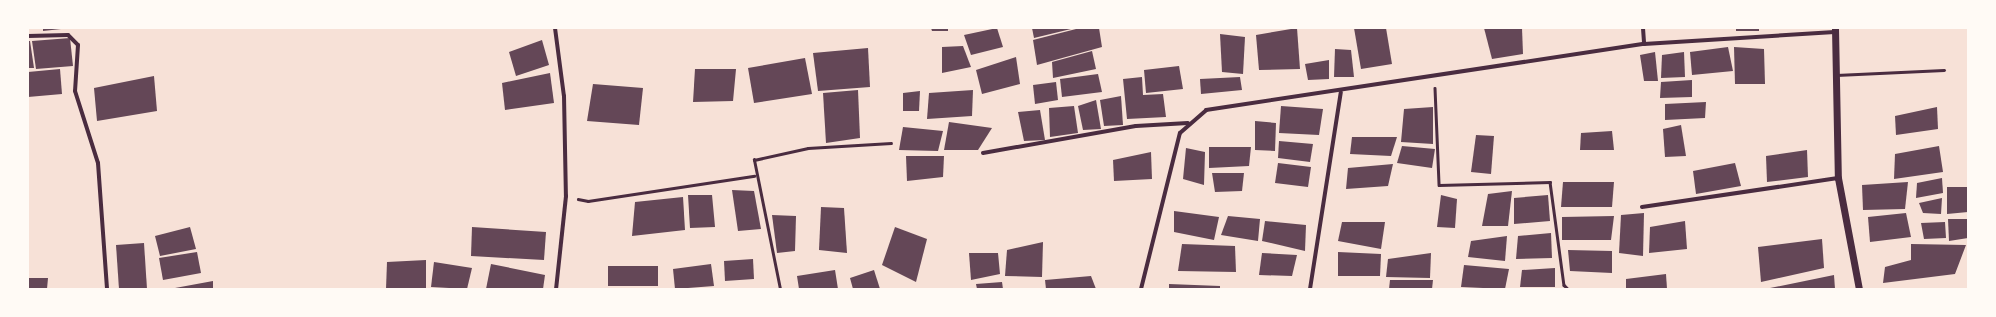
<!DOCTYPE html>
<html>
<head>
<meta charset="utf-8">
<style>
  body { margin:0 }
  #map { position:relative; width:1996px; height:317px; overflow:hidden; background:#f7e1d7; font-family:"Asap Condensed",sans-serif }
  div>[style] { position:absolute }
  .building>* { inset:0; background:#644757 }
  .path>* { height:2.5px; margin:-1.25px; padding:0 1.25px; transform-origin:1.25px; border-radius:1.25px; background:#4a2c40 }
  .service>* { height:3px; margin:-1.5px; padding:0 1.5px; transform-origin:1.5px; border-radius:1.5px; background:#4a2c40 }
  .minor>* { height:4px; margin:-2px; padding:0 2px; transform-origin:2px; border-radius:2px; background:#4a2c40 }
  .tertiary>* { height:7px; margin:-3.5px; padding:0 3.5px; transform-origin:3.5px; border-radius:3.5px; background:#4a2c40 }
  span { translate:-50% -50%; white-space:nowrap; text-align:center; line-height:1.15; -webkit-text-stroke:3px #fffaf5; paint-order:stroke }
  .frame { position:absolute; inset:0; border:29px solid #fffaf5; pointer-events:none }
</style>
</head>
<body>
<div id="map">
  <div class="building">
    <i style="clip-path:polygon(43px 28px,70px 28px,43px 31px)"></i>
    <i style="clip-path:polygon(931px 28px,948px 28px,948px 31px,932px 31px)"></i>
    <i style="clip-path:polygon(997px 28px,1003px 47px,971px 55px,964px 35px)"></i>
    <i style="clip-path:polygon(1032px 28px,1071px 28px,1071px 29px,1034px 38px)"></i>
    <i style="clip-path:polygon(1080px 28px,1099px 28px,1102px 47px,1037px 65px,1033px 40px)"></i>
    <i style="clip-path:polygon(1297px 28px,1300px 69px,1259px 70px,1256px 35px)"></i>
    <i style="clip-path:polygon(1354px 28px,1386px 28px,1392px 64px,1361px 69px)"></i>
    <i style="clip-path:polygon(1484px 28px,1522px 28px,1523px 54px,1492px 59px)"></i>
    <i style="clip-path:polygon(1736px 28px,1759px 28px,1759px 31px,1736px 31px)"></i>
    <i style="clip-path:polygon(1220px 34px,1245px 37px,1243px 74px,1222px 72px)"></i>
    <i style="clip-path:polygon(70px 38px,73px 66px,36px 69px,32px 41px)"></i>
    <i style="clip-path:polygon(542px 40px,549px 65px,516px 76px,509px 52px)"></i>
    <i style="clip-path:polygon(28px 41px,30px 41px,34px 68px,28px 68px)"></i>
    <i style="clip-path:polygon(963px 46px,971px 67px,942px 73px,942px 47px)"></i>
    <i style="clip-path:polygon(1728px 47px,1733px 71px,1692px 75px,1690px 52px)"></i>
    <i style="clip-path:polygon(1734px 47px,1764px 49px,1765px 84px,1735px 84px)"></i>
    <i style="clip-path:polygon(868px 48px,870px 87px,818px 91px,813px 53px)"></i>
    <i style="clip-path:polygon(1335px 49px,1351px 50px,1354px 77px,1334px 77px)"></i>
    <i style="clip-path:polygon(1092px 51px,1096px 69px,1053px 78px,1052px 62px)"></i>
    <i style="clip-path:polygon(1655px 52px,1658px 81px,1644px 81px,1640px 55px)"></i>
    <i style="clip-path:polygon(1684px 52px,1685px 77px,1661px 78px,1662px 55px)"></i>
    <i style="clip-path:polygon(1016px 57px,1020px 84px,982px 94px,976px 70px)"></i>
    <i style="clip-path:polygon(805px 58px,812px 94px,754px 103px,748px 68px)"></i>
    <i style="clip-path:polygon(1329px 60px,1329px 79px,1308px 80px,1305px 64px)"></i>
    <i style="clip-path:polygon(1179px 66px,1183px 89px,1146px 93px,1144px 70px)"></i>
    <i style="clip-path:polygon(60px 69px,62px 94px,28px 97px,28px 72px)"></i>
    <i style="clip-path:polygon(695px 69px,736px 69px,733px 101px,693px 102px)"></i>
    <i style="clip-path:polygon(550px 73px,554px 103px,505px 110px,502px 83px)"></i>
    <i style="clip-path:polygon(1098px 74px,1102px 92px,1062px 97px,1060px 79px)"></i>
    <i style="clip-path:polygon(154px 76px,157px 111px,97px 121px,94px 88px)"></i>
    <i style="clip-path:polygon(1142px 77px,1143px 95px,1163px 94px,1166px 117px,1127px 119px,1123px 79px)"></i>
    <i style="clip-path:polygon(1240px 77px,1242px 90px,1201px 94px,1200px 79px)"></i>
    <i style="clip-path:polygon(1692px 80px,1692px 97px,1660px 98px,1661px 82px)"></i>
    <i style="clip-path:polygon(1056px 82px,1058px 100px,1035px 104px,1033px 85px)"></i>
    <i style="clip-path:polygon(593px 84px,643px 88px,639px 125px,587px 121px)"></i>
    <i style="clip-path:polygon(858px 90px,860px 138px,826px 143px,823px 93px)"></i>
    <i style="clip-path:polygon(973px 90px,972px 116px,927px 119px,929px 93px)"></i>
    <i style="clip-path:polygon(920px 91px,919px 111px,903px 111px,903px 93px)"></i>
    <i style="clip-path:polygon(1121px 96px,1123px 125px,1104px 126px,1100px 100px)"></i>
    <i style="clip-path:polygon(1096px 100px,1101px 129px,1083px 130px,1078px 106px)"></i>
    <i style="clip-path:polygon(1706px 102px,1705px 118px,1665px 120px,1665px 104px)"></i>
    <i style="clip-path:polygon(1074px 106px,1078px 133px,1050px 137px,1049px 108px)"></i>
    <i style="clip-path:polygon(1281px 106px,1323px 109px,1319px 135px,1279px 133px)"></i>
    <i style="clip-path:polygon(1433px 107px,1433px 144px,1401px 142px,1404px 109px)"></i>
    <i style="clip-path:polygon(1937px 107px,1938px 129px,1896px 135px,1895px 116px)"></i>
    <i style="clip-path:polygon(1040px 110px,1045px 140px,1024px 141px,1018px 112px)"></i>
    <i style="clip-path:polygon(1255px 121px,1276px 123px,1275px 151px,1255px 150px)"></i>
    <i style="clip-path:polygon(949px 122px,992px 128px,978px 150px,944px 150px)"></i>
    <i style="clip-path:polygon(1681px 125px,1686px 156px,1665px 157px,1663px 129px)"></i>
    <i style="clip-path:polygon(903px 127px,943px 131px,938px 151px,899px 150px)"></i>
    <i style="clip-path:polygon(1612px 131px,1614px 150px,1580px 150px,1581px 133px)"></i>
    <i style="clip-path:polygon(1476px 135px,1494px 136px,1491px 174px,1471px 172px)"></i>
    <i style="clip-path:polygon(1352px 137px,1397px 137px,1391px 156px,1350px 154px)"></i>
    <i style="clip-path:polygon(1279px 141px,1313px 144px,1310px 162px,1278px 158px)"></i>
    <i style="clip-path:polygon(1402px 146px,1435px 149px,1432px 168px,1397px 163px)"></i>
    <i style="clip-path:polygon(1939px 146px,1943px 172px,1894px 179px,1895px 154px)"></i>
    <i style="clip-path:polygon(1209px 147px,1251px 147px,1249px 166px,1209px 168px)"></i>
    <i style="clip-path:polygon(1186px 148px,1205px 152px,1204px 185px,1183px 179px)"></i>
    <i style="clip-path:polygon(1807px 150px,1808px 177px,1767px 182px,1766px 156px)"></i>
    <i style="clip-path:polygon(1151px 152px,1152px 179px,1114px 181px,1113px 160px)"></i>
    <i style="clip-path:polygon(906px 156px,944px 156px,943px 177px,907px 181px)"></i>
    <i style="clip-path:polygon(1278px 163px,1311px 167px,1308px 187px,1275px 183px)"></i>
    <i style="clip-path:polygon(1735px 163px,1741px 186px,1696px 194px,1693px 171px)"></i>
    <i style="clip-path:polygon(1393px 164px,1388px 186px,1346px 189px,1348px 168px)"></i>
    <i style="clip-path:polygon(1212px 173px,1244px 173px,1242px 191px,1215px 192px)"></i>
    <i style="clip-path:polygon(1942px 178px,1943px 193px,1916px 198px,1917px 183px)"></i>
    <i style="clip-path:polygon(1563px 182px,1614px 182px,1612px 207px,1561px 207px)"></i>
    <i style="clip-path:polygon(1908px 182px,1905px 209px,1863px 210px,1862px 185px)"></i>
    <i style="clip-path:polygon(1947px 187px,1968px 187px,1968px 212px,1947px 214px)"></i>
    <i style="clip-path:polygon(732px 190px,754px 191px,761px 229px,738px 231px)"></i>
    <i style="clip-path:polygon(1512px 191px,1508px 226px,1482px 226px,1488px 194px)"></i>
    <i style="clip-path:polygon(688px 195px,712px 195px,715px 227px,690px 228px)"></i>
    <i style="clip-path:polygon(1441px 195px,1457px 199px,1455px 228px,1437px 227px)"></i>
    <i style="clip-path:polygon(1548px 195px,1550px 221px,1514px 224px,1514px 198px)"></i>
    <i style="clip-path:polygon(683px 197px,685px 230px,632px 236px,635px 202px)"></i>
    <i style="clip-path:polygon(1942px 198px,1941px 214px,1923px 213px,1919px 203px)"></i>
    <i style="clip-path:polygon(821px 207px,844px 208px,847px 253px,819px 250px)"></i>
    <i style="clip-path:polygon(1174px 211px,1219px 217px,1214px 240px,1174px 232px)"></i>
    <i style="clip-path:polygon(1644px 213px,1643px 256px,1619px 253px,1621px 215px)"></i>
    <i style="clip-path:polygon(1906px 213px,1911px 237px,1870px 242px,1868px 217px)"></i>
    <i style="clip-path:polygon(772px 215px,796px 216px,795px 251px,777px 253px)"></i>
    <i style="clip-path:polygon(1228px 216px,1260px 219px,1258px 241px,1221px 235px)"></i>
    <i style="clip-path:polygon(1614px 216px,1611px 240px,1562px 240px,1562px 217px)"></i>
    <i style="clip-path:polygon(1948px 219px,1968px 219px,1968px 238px,1949px 241px)"></i>
    <i style="clip-path:polygon(1265px 221px,1306px 225px,1305px 251px,1262px 241px)"></i>
    <i style="clip-path:polygon(1685px 221px,1687px 249px,1649px 253px,1650px 227px)"></i>
    <i style="clip-path:polygon(1342px 222px,1385px 222px,1381px 249px,1338px 241px)"></i>
    <i style="clip-path:polygon(1945px 222px,1946px 238px,1924px 239px,1921px 223px)"></i>
    <i style="clip-path:polygon(190px 227px,196px 249px,160px 256px,155px 236px)"></i>
    <i style="clip-path:polygon(472px 227px,546px 232px,544px 260px,471px 256px)"></i>
    <i style="clip-path:polygon(895px 227px,927px 239px,916px 282px,882px 265px)"></i>
    <i style="clip-path:polygon(1551px 233px,1552px 258px,1516px 259px,1518px 236px)"></i>
    <i style="clip-path:polygon(1507px 236px,1505px 261px,1468px 257px,1471px 241px)"></i>
    <i style="clip-path:polygon(1822px 239px,1824px 268px,1761px 282px,1758px 247px)"></i>
    <i style="clip-path:polygon(1043px 242px,1042px 277px,1005px 276px,1007px 250px)"></i>
    <i style="clip-path:polygon(144px 243px,147px 289px,119px 289px,116px 245px)"></i>
    <i style="clip-path:polygon(1182px 244px,1235px 246px,1236px 272px,1178px 271px)"></i>
    <i style="clip-path:polygon(1911px 244px,1966px 245px,1955px 274px,1883px 283px,1885px 267px,1911px 260px)"></i>
    <i style="clip-path:polygon(1568px 250px,1612px 251px,1612px 273px,1570px 271px)"></i>
    <i style="clip-path:polygon(197px 252px,201px 273px,163px 280px,159px 258px)"></i>
    <i style="clip-path:polygon(1338px 252px,1381px 254px,1380px 276px,1338px 276px)"></i>
    <i style="clip-path:polygon(969px 253px,998px 253px,1000px 274px,971px 280px)"></i>
    <i style="clip-path:polygon(1262px 253px,1297px 255px,1292px 276px,1259px 275px)"></i>
    <i style="clip-path:polygon(1431px 253px,1430px 278px,1386px 277px,1388px 259px)"></i>
    <i style="clip-path:polygon(753px 259px,754px 279px,725px 281px,724px 261px)"></i>
    <i style="clip-path:polygon(426px 260px,426px 288px,386px 289px,387px 262px)"></i>
    <i style="clip-path:polygon(434px 262px,472px 268px,467px 289px,431px 287px)"></i>
    <i style="clip-path:polygon(491px 264px,545px 275px,543px 289px,486px 289px)"></i>
    <i style="clip-path:polygon(711px 264px,714px 286px,675px 289px,673px 269px)"></i>
    <i style="clip-path:polygon(1464px 265px,1509px 269px,1505px 289px,1461px 287px)"></i>
    <i style="clip-path:polygon(608px 266px,658px 266px,658px 286px,608px 286px)"></i>
    <i style="clip-path:polygon(1555px 268px,1555px 287px,1520px 287px,1522px 270px)"></i>
    <i style="clip-path:polygon(835px 270px,838px 289px,799px 289px,797px 276px)"></i>
    <i style="clip-path:polygon(874px 270px,880px 289px,853px 289px,850px 278px)"></i>
    <i style="clip-path:polygon(1666px 274px,1667px 289px,1626px 289px,1626px 279px)"></i>
    <i style="clip-path:polygon(1834px 275px,1835px 289px,1770px 289px,1770px 288px)"></i>
    <i style="clip-path:polygon(1091px 276px,1096px 289px,1046px 289px,1045px 280px)"></i>
    <i style="clip-path:polygon(28px 278px,48px 278px,47px 289px,28px 289px)"></i>
    <i style="clip-path:polygon(1390px 280px,1433px 280px,1432px 289px,1389px 289px)"></i>
    <i style="clip-path:polygon(213px 281px,213px 289px,175px 289px,175px 288px)"></i>
    <i style="clip-path:polygon(1002px 282px,1003px 289px,977px 289px,976px 284px)"></i>
    <i style="clip-path:polygon(1169px 284px,1220px 286px,1220px 289px,1169px 289px)"></i>
  </div>
  <div class="path">
    <i style="left:1435px;top:88px;width:97px;rotate:87.6deg"></i>
    <i style="left:1439px;top:185px;width:111px;rotate:-1.5deg"></i>
    <i style="left:1550px;top:182px;width:104px;rotate:82.3deg"></i>
    <i style="left:1564px;top:285px;width:6px;rotate:45deg"></i>
    <i style="left:578px;top:199px;width:10px;rotate:11deg"></i>
    <i style="left:588px;top:201px;width:168px;rotate:-8.6deg"></i>
    <i style="left:780px;top:289px;width:132px;rotate:-101.4deg"></i>
    <i style="left:754px;top:160px;width:55px;rotate:-12.5deg"></i>
    <i style="left:808px;top:148px;width:83px;rotate:-3.4deg"></i>
  </div>
  <div class="service">
    <i style="left:1836px;top:75px;width:108px;rotate:-2.7deg"></i>
  </div>
  <div class="minor">
    <i style="left:555px;top:28px;width:69px;rotate:82.5deg"></i>
    <i style="left:564px;top:96px;width:100px;rotate:88.9deg"></i>
    <i style="left:566px;top:196px;width:94px;rotate:96.1deg"></i>
    <i style="left:1643px;top:28px;width:16px;rotate:86deg"></i>
    <i style="left:28px;top:36px;width:40px;rotate:-1.4deg"></i>
    <i style="left:68px;top:35px;width:14px;rotate:45deg"></i>
    <i style="left:78px;top:45px;width:46px;rotate:93.7deg"></i>
    <i style="left:75px;top:91px;width:76px;rotate:72.3deg"></i>
    <i style="left:98px;top:163px;width:126px;rotate:85.9deg"></i>
    <i style="left:983px;top:153px;width:155px;rotate:-10deg"></i>
    <i style="left:1136px;top:126px;width:52px;rotate:-3.3deg"></i>
    <i style="left:1642px;top:207px;width:198px;rotate:-8.4deg"></i>
    <i style="left:1141px;top:289px;width:161px;rotate:-76deg"></i>
    <i style="left:1180px;top:133px;width:35px;rotate:-41deg"></i>
    <i style="left:1206px;top:110px;width:443px;rotate:-8.6deg"></i>
    <i style="left:1644px;top:44px;width:191px;rotate:-3.6deg"></i>
    <i style="left:1310px;top:289px;width:199px;rotate:-81.1deg"></i>
  </div>
  <div class="tertiary">
    <i style="left:1835px;top:28px;width:150px;rotate:88.9deg"></i>
    <i style="left:1838px;top:178px;width:113px;rotate:79.3deg"></i>
  </div>
  <div class="frame"></div>
</div>
</body>
</html>
